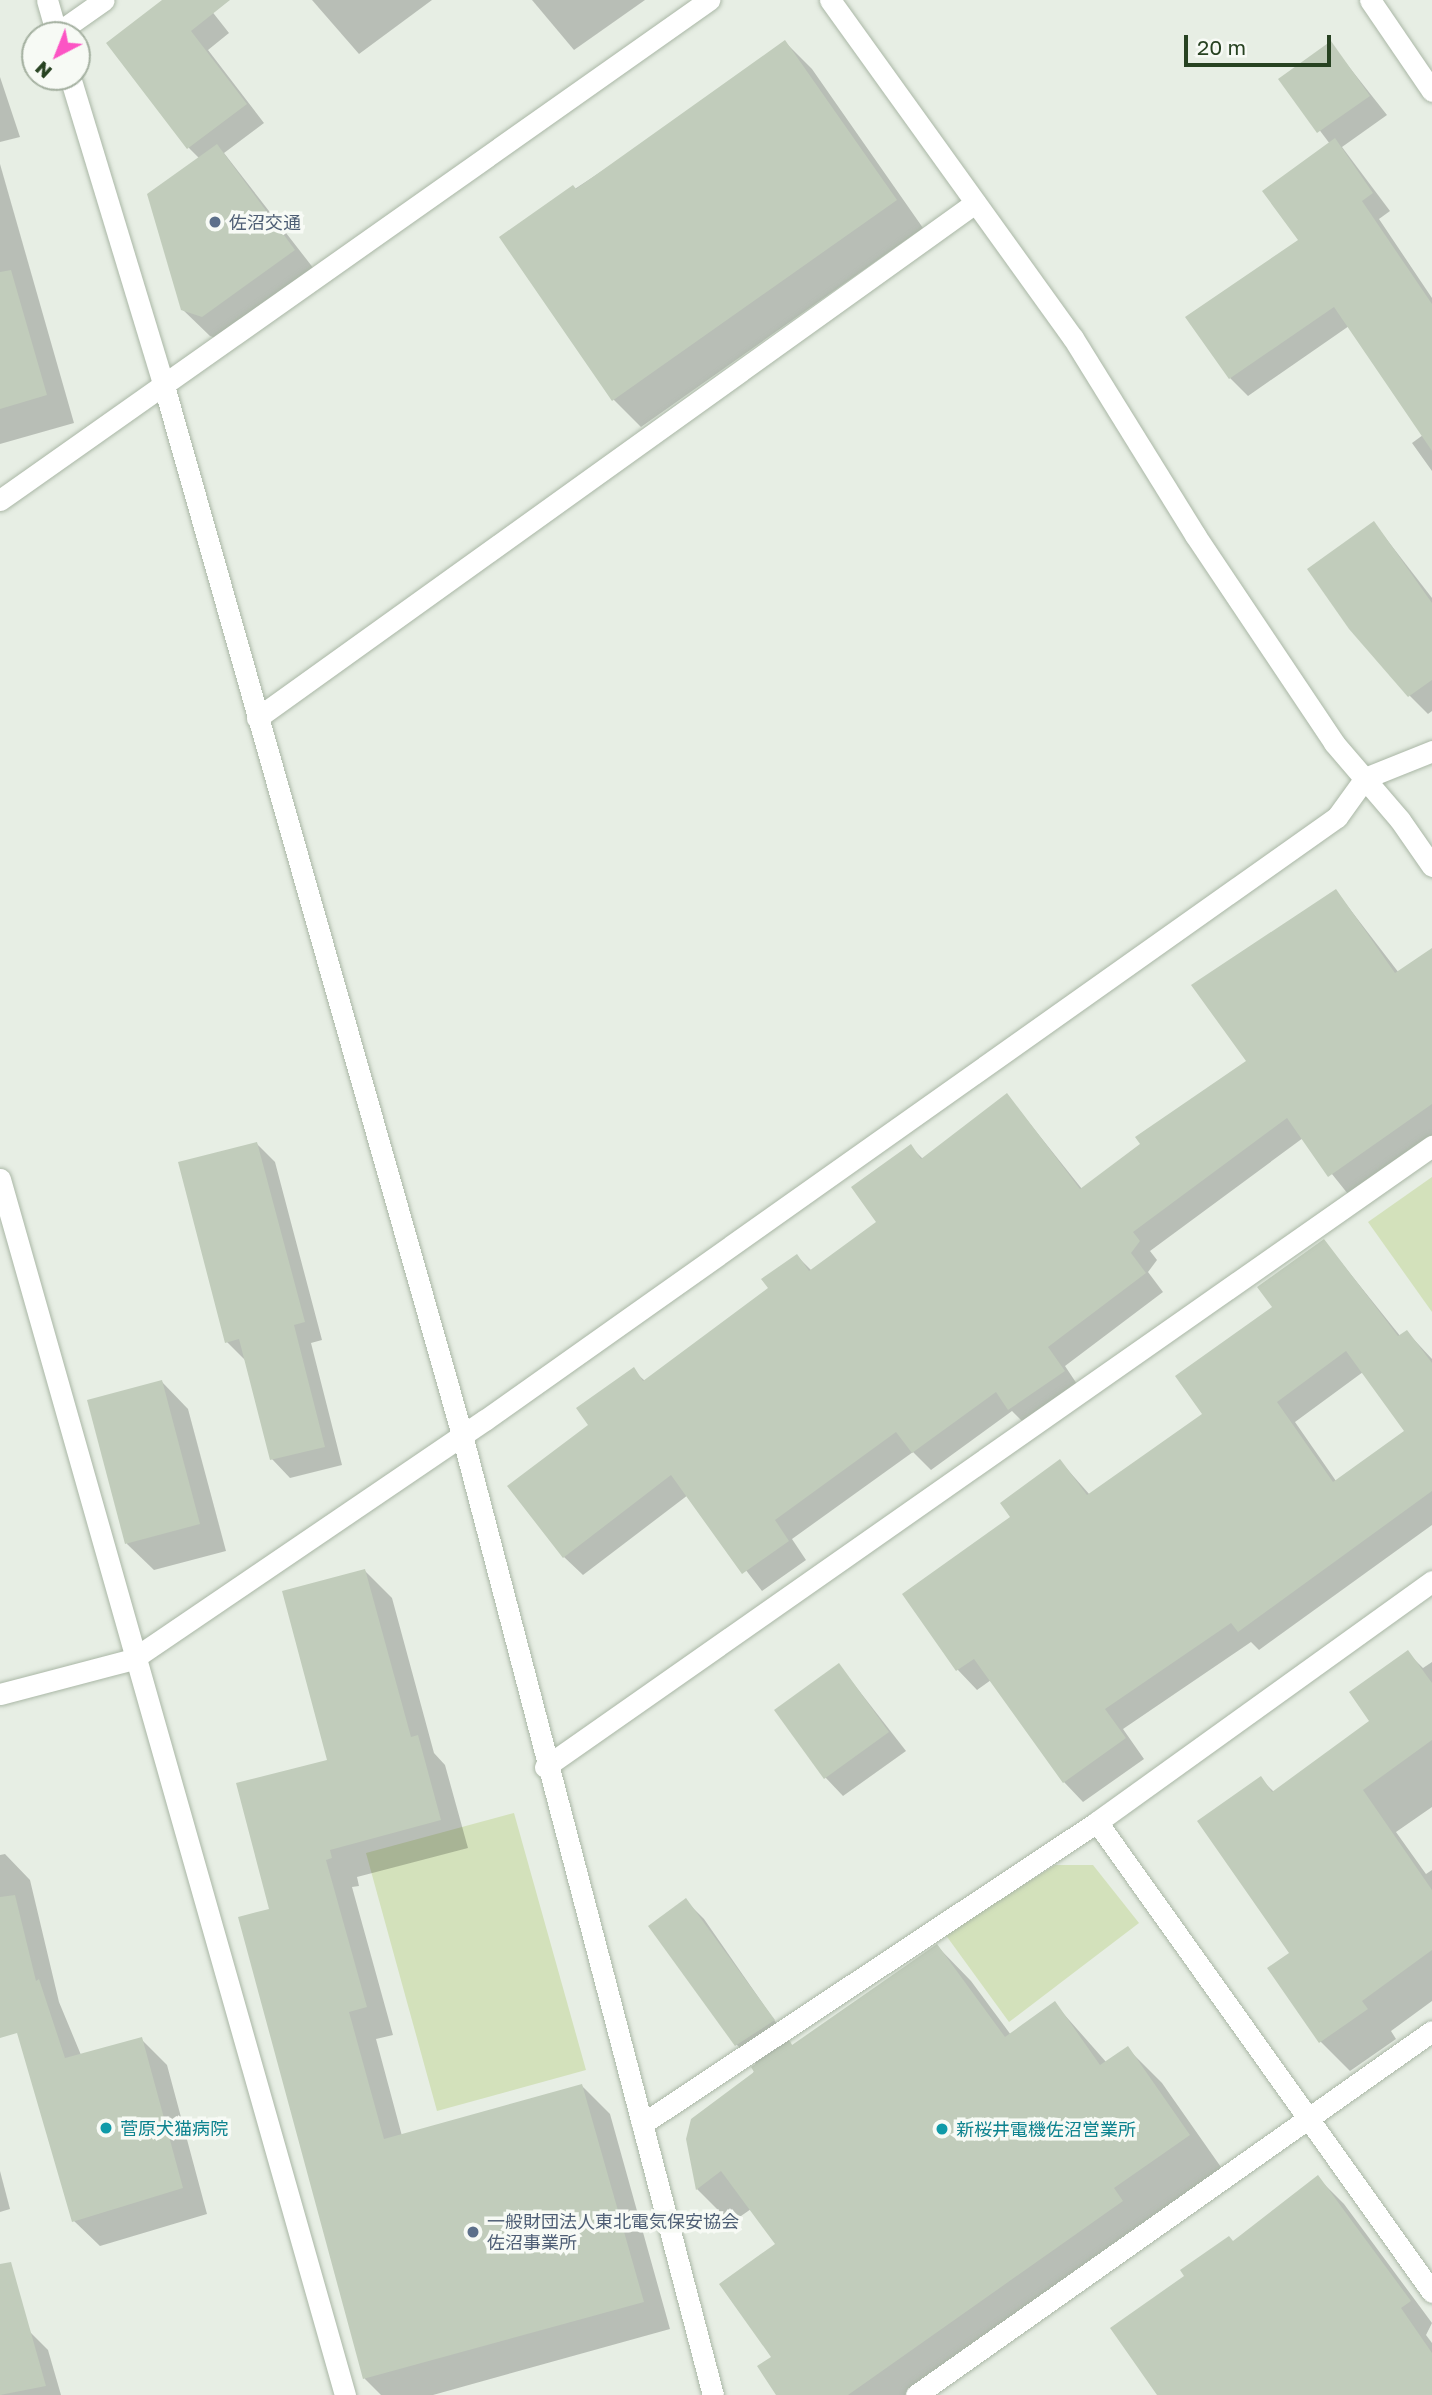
<!DOCTYPE html>
<html>
<head>
<meta charset="utf-8">
<style>
  body { margin:0 }
  #map { position:relative; width:1432px; height:2395px; overflow:hidden; background:#e7eee4; font-family:"Golos Text","Noto Sans JP",sans-serif }
  div>[style] { position:absolute }
  .green>* { inset:0; background:#d3e1bb }
  .shadow>* { inset:0; background:#0003 }
  .building>* { inset:0; background:#c1ccbb }
  .roads { filter:drop-shadow(0 0 2px #aab7a6) drop-shadow(0 0 2px #aab7a6) }
  .minor>* { height:21px; margin:-10.5px; padding:0 10.5px; transform-origin:10.5px; border-radius:10.5px; background:#fff }
  .dots>* { width:19px; height:19px; translate:-50% -50%; box-sizing:border-box; border:4px solid #f7faf5; border-radius:50% }
  span { translate:-50% -50%; white-space:nowrap; text-align:center; line-height:1.15; -webkit-text-stroke:7px #f7faf5; paint-order:stroke }
  .service-label { font-size:18px; color:#4e5e75 }
  .left { translate:0 -50%; text-align:left }
  .culture-label { font-size:18px; color:#0d838f }
  .north { position:absolute; left:21px; top:21px; width:70px; height:70px; box-sizing:border-box; background:#f7faf5; border:2px solid #a4b0a0; border-radius:50%; rotate:222deg; font-size:19px; font-weight:700; line-height:28px; text-align:center; color:#274221 }
  .north::after { content:''; display:block; margin:auto; width:24px; height:32px; background:#fc54c4; clip-path:polygon(50% 0,100% 100%,50% 72%,0 100%) }
  .scale { position:absolute; left:1184px; top:35px; width:147px; height:32px; box-sizing:border-box; border:4px solid #274221; border-top:0; padding-left:9px; font-size:21px; line-height:24px; white-space:nowrap; color:#274221; -webkit-text-stroke:5px #f7faf5; paint-order:stroke }
</style>
</head>
<body>
<div id="map">
  <div class="green">
    <i style="clip-path:polygon(1432px 1177px,1432px 1312px,1368px 1222px)"></i>
    <i style="clip-path:polygon(514px 1813px,586px 2070px,437px 2111px,366px 1853px)"></i>
    <i style="clip-path:polygon(1055px 1865px,1093px 1865px,1139px 1923px,1009px 2022px,945px 1934px)"></i>
  </div>
  <div class="shadow">
    <i style="clip-path:polygon(164px 0,203px 0,229px 33px,208px 50px,264px 123px,224px 153px,321px 278px,229px 343px,210px 336px,182px 309px,199px 158px,189px 148px)"></i>
    <i style="clip-path:polygon(312px 0,432px 0,359px 54px)"></i>
    <i style="clip-path:polygon(532px 0,645px 0,574px 50px)"></i>
    <i style="clip-path:polygon(785px 42px,812px 69px,923px 228px,641px 427px,614px 400px,502px 237px,681px 119px)"></i>
    <i style="clip-path:polygon(1331px 44px,1387px 115px,1342px 147px,1390px 211px,1379px 219px,1432px 298px,1432px 471px,1412px 443px,1423px 435px,1349px 326px,1248px 396px,1230px 378px,1300px 241px,1330px 144px,1281px 79px)"></i>
    <i style="clip-path:polygon(0 77px,20px 137px,0 142px)"></i>
    <i style="clip-path:polygon(0 164px,74px 423px,0 444px)"></i>
    <i style="clip-path:polygon(1374px 523px,1432px 598px,1432px 711px,1428px 714px,1410px 696px)"></i>
    <i style="clip-path:polygon(1336px 891px,1399px 973px,1432px 994px,1432px 1135px,1348px 1194px,1303px 1138px,1150px 1251px,1157px 1260px,1148px 1272px,1163px 1292px,1065px 1366px,1081px 1390px,1028px 1427px,1012px 1411px,931px 1470px,913px 1452px,792px 1539px,806px 1560px,762px 1591px,688px 1495px,583px 1575px,564px 1557px,510px 1487px,591px 1425px,633px 1370px,645px 1381px,770px 1288px,797px 1256px,812px 1271px,878px 1223px,911px 1147px,923px 1159px,1007px 1095px,1082px 1189px,1248px 1062px)"></i>
    <i style="clip-path:polygon(257px 1144px,275px 1162px,322px 1340px,311px 1343px,342px 1465px,290px 1478px,272px 1459px,245px 1360px,227px 1342px)"></i>
    <i style="clip-path:polygon(evenodd,1324px 1241px,1401px 1337px,1407px 1332px,1432px 1359px,1432px 1525px,1259px 1650px,1251px 1642px,1123px 1729px,1144px 1759px,1083px 1802px,1064px 1782px,991px 1680px,977px 1690px,958px 1670px,904px 1595px,1012px 1518px,1060px 1461px,1090px 1495px,1205px 1415px,1274px 1307px,1324px 1241px,1363px 1372px,1408px 1430px,1336px 1481px,1295px 1422px,1363px 1372px)"></i>
    <i style="clip-path:polygon(162px 1382px,188px 1409px,226px 1551px,154px 1570px,127px 1544px)"></i>
    <i style="clip-path:polygon(365px 1571px,392px 1598px,434px 1753px,445px 1765px,468px 1848px,357px 1877px,359px 1886px,352px 1887px,393px 2035px,376px 2039px,402px 2136px,582px 2086px,610px 2114px,670px 2329px,433px 2395px,381px 2395px,365px 2379px,240px 1918px,271px 1910px,329px 1761px)"></i>
    <i style="clip-path:polygon(1408px 1653px,1423px 1668px,1432px 1662px,1432px 1807px,1396px 1832px,1426px 1874px,1432px 1870px,1432px 2001px,1391px 2031px,1396px 2039px,1350px 2071px,1320px 2041px,1292px 1953px,1260px 1778px,1274px 1792px,1372px 1722px)"></i>
    <i style="clip-path:polygon(839px 1665px,906px 1751px,843px 1796px,825px 1777px)"></i>
    <i style="clip-path:polygon(5px 1854px,30px 1880px,59px 2002px,81px 2055px,141px 2039px,167px 2065px,207px 2214px,100px 2246px,74px 2221px,0 1970px,0 1855px)"></i>
    <i style="clip-path:polygon(686px 1901px,704px 1919px,793px 2047px,937px 1946px,971px 1981px,1011px 2035px,1055px 2004px,1107px 2063px,1128px 2049px,1162px 2083px,1223px 2170px,930px 2395px,778px 2395px,773px 2357px,778px 2244px,751px 2209px,731px 2223px,697px 2189px,757px 2065px,737px 2045px,650px 1927px)"></i>
    <i style="clip-path:polygon(0 2171px,10px 2209px,0 2212px)"></i>
    <i style="clip-path:polygon(1318px 2178px,1344px 2204px,1432px 2323px,1426px 2335px,1432px 2343px,1432px 2395px,1160px 2395px,1233px 2242px)"></i>
    <i style="clip-path:polygon(30px 2332px,48px 2350px,61px 2395px,0 2395px,0 2340px)"></i>
  </div>
  <div class="building">
    <i style="clip-path:polygon(162px 0,230px 0,191px 31px,247px 104px,187px 149px,106px 43px)"></i>
    <i style="clip-path:polygon(785px 40px,897px 200px,612px 401px,499px 237px,573px 185px,576px 189px)"></i>
    <i style="clip-path:polygon(1331px 41px,1370px 96px,1317px 133px,1278px 79px)"></i>
    <i style="clip-path:polygon(1335px 138px,1373px 193px,1362px 201px,1432px 304px,1432px 451px,1334px 307px,1229px 379px,1185px 317px,1298px 240px,1262px 191px)"></i>
    <i style="clip-path:polygon(217px 144px,295px 250px,202px 317px,181px 310px,147px 194px)"></i>
    <i style="clip-path:polygon(11px 270px,47px 395px,0 409px,0 272px)"></i>
    <i style="clip-path:polygon(1374px 521px,1432px 603px,1432px 680px,1408px 697px,1349px 629px,1307px 569px)"></i>
    <i style="clip-path:polygon(1336px 889px,1395px 973px,1432px 948px,1432px 1104px,1328px 1177px,1287px 1118px,1133px 1232px,1140px 1241px,1131px 1253px,1146px 1273px,1048px 1347px,1065px 1371px,1008px 1410px,996px 1392px,912px 1453px,896px 1432px,775px 1520px,789px 1541px,742px 1574px,671px 1475px,563px 1558px,507px 1486px,588px 1425px,576px 1408px,634px 1367px,643px 1381px,768px 1288px,761px 1279px,797px 1254px,809px 1271px,876px 1222px,851px 1187px,911px 1144px,921px 1159px,1007px 1093px,1080px 1189px,1140px 1144px,1135px 1137px,1246px 1061px,1191px 985px)"></i>
    <i style="clip-path:polygon(257px 1142px,305px 1322px,294px 1325px,325px 1447px,270px 1460px,239px 1339px,225px 1343px,178px 1162px)"></i>
    <i style="clip-path:polygon(evenodd,1324px 1239px,1398px 1336px,1407px 1330px,1432px 1363px,1432px 1491px,1238px 1632px,1231px 1623px,1105px 1709px,1126px 1738px,1063px 1783px,974px 1659px,956px 1671px,902px 1594px,1010px 1517px,1000px 1503px,1060px 1459px,1087px 1495px,1202px 1414px,1175px 1376px,1272px 1307px,1257px 1287px,1324px 1239px,1346px 1351px,1404px 1431px,1333px 1482px,1277px 1402px,1346px 1351px)"></i>
    <i style="clip-path:polygon(162px 1380px,200px 1524px,125px 1544px,87px 1400px)"></i>
    <i style="clip-path:polygon(365px 1569px,411px 1737px,418px 1735px,441px 1820px,330px 1850px,332px 1858px,326px 1860px,367px 2007px,349px 2012px,384px 2139px,582px 2084px,644px 2302px,363px 2379px,238px 1917px,269px 1909px,236px 1783px,327px 1760px,282px 1591px)"></i>
    <i style="clip-path:polygon(1408px 1650px,1432px 1683px,1432px 1740px,1363px 1790px,1432px 1890px,1432px 1950px,1362px 2001px,1368px 2009px,1319px 2043px,1267px 1968px,1289px 1953px,1197px 1821px,1261px 1776px,1272px 1792px,1369px 1721px,1349px 1692px)"></i>
    <i style="clip-path:polygon(839px 1663px,889px 1732px,824px 1779px,774px 1710px)"></i>
    <i style="clip-path:polygon(15px 1895px,36px 1981px,39px 1979px,65px 2058px,142px 2037px,183px 2188px,72px 2222px,17px 2033px,0 2038px,0 1897px)"></i>
    <i style="clip-path:polygon(686px 1898px,775px 2020px,735px 2046px,648px 1926px)"></i>
    <i style="clip-path:polygon(937px 1944px,1005px 2037px,1055px 2001px,1100px 2065px,1128px 2046px,1190px 2135px,1114px 2188px,1123px 2201px,848px 2395px,776px 2395px,757px 2366px,771px 2357px,719px 2284px,775px 2244px,721px 2171px,696px 2190px,686px 2139px,691px 2119px,754px 2072px,751px 2067px,790px 2041px,792px 2045px)"></i>
    <i style="clip-path:polygon(1318px 2175px,1411px 2301px,1401px 2308px,1432px 2353px,1432px 2395px,1157px 2395px,1110px 2328px,1184px 2276px,1180px 2270px,1229px 2236px,1233px 2241px)"></i>
    <i style="clip-path:polygon(11px 2262px,46px 2386px,0 2395px,0 2264px)"></i>
  </div>
  <div class="roads">
    <div class="minor">
      <i style="left:47px;top:0;width:36px;rotate:74deg"></i>
      <i style="left:830px;top:0;width:416px;rotate:54.3deg"></i>
      <i style="left:1073px;top:338px;width:232px;rotate:58.2deg"></i>
      <i style="left:1195px;top:535px;width:250px;rotate:56.2deg"></i>
      <i style="left:1334px;top:743px;width:101px;rotate:49.4deg"></i>
      <i style="left:1400px;top:820px;width:56px;rotate:55.2deg"></i>
      <i style="left:1370px;top:0;width:110px;rotate:55.7deg"></i>
      <i style="left:57px;top:33px;width:57px;rotate:-35.1deg"></i>
      <i style="left:70px;top:77px;width:323px;rotate:73.1deg"></i>
      <i style="left:164px;top:386px;width:1091px;rotate:74.14deg"></i>
      <i style="left:462px;top:1435px;width:992px;rotate:75.35deg"></i>
      <i style="left:0;top:500px;width:868px;rotate:-35.19deg"></i>
      <i style="left:257px;top:718px;width:884px;rotate:-35.65deg"></i>
      <i style="left:0;top:1179px;width:1264px;rotate:74.16deg"></i>
      <i style="left:0;top:1694px;width:138px;rotate:-14.7deg"></i>
      <i style="left:133px;top:1659px;width:425px;rotate:-34.2deg"></i>
      <i style="left:485px;top:1420px;width:1044px;rotate:-35.29deg"></i>
      <i style="left:1337px;top:817px;width:48px;rotate:-54.3deg"></i>
      <i style="left:1365px;top:778px;width:72px;rotate:-21.9deg"></i>
      <i style="left:545px;top:1767px;width:1083px;rotate:-35deg"></i>
      <i style="left:1097px;top:1822px;width:577px;rotate:54.52deg"></i>
      <i style="left:642px;top:2124px;width:546px;rotate:-33.57deg"></i>
      <i style="left:1097px;top:1822px;width:413px;rotate:-35.7deg"></i>
      <i style="left:916px;top:2395px;width:631px;rotate:-35.2deg"></i>
    </div>
  </div>
  <div class="dots">
    <i style="left:215px;top:222px;background:#5c6f8a"></i>
    <i style="left:106px;top:2128px;background:#0f9aa8"></i>
    <i style="left:942px;top:2129px;background:#0f9aa8"></i>
    <i style="left:473px;top:2232px;background:#5c6f8a"></i>
  </div>
  <div class="service-label">
    <span class="left" style="left:229px;top:222px">佐沼交通</span>
    <span class="left" style="left:487px;top:2232px">一般財団法人東北電気保安協会<br>佐沼事業所</span>
  </div>
  <div class="culture-label">
    <span class="left" style="left:120px;top:2128px">菅原犬猫病院</span>
    <span class="left" style="left:956px;top:2129px">新桜井電機佐沼営業所</span>
  </div>
  <div class="north">N</div>
  <div class="scale">20 m</div>
</div>
</body>
</html>
